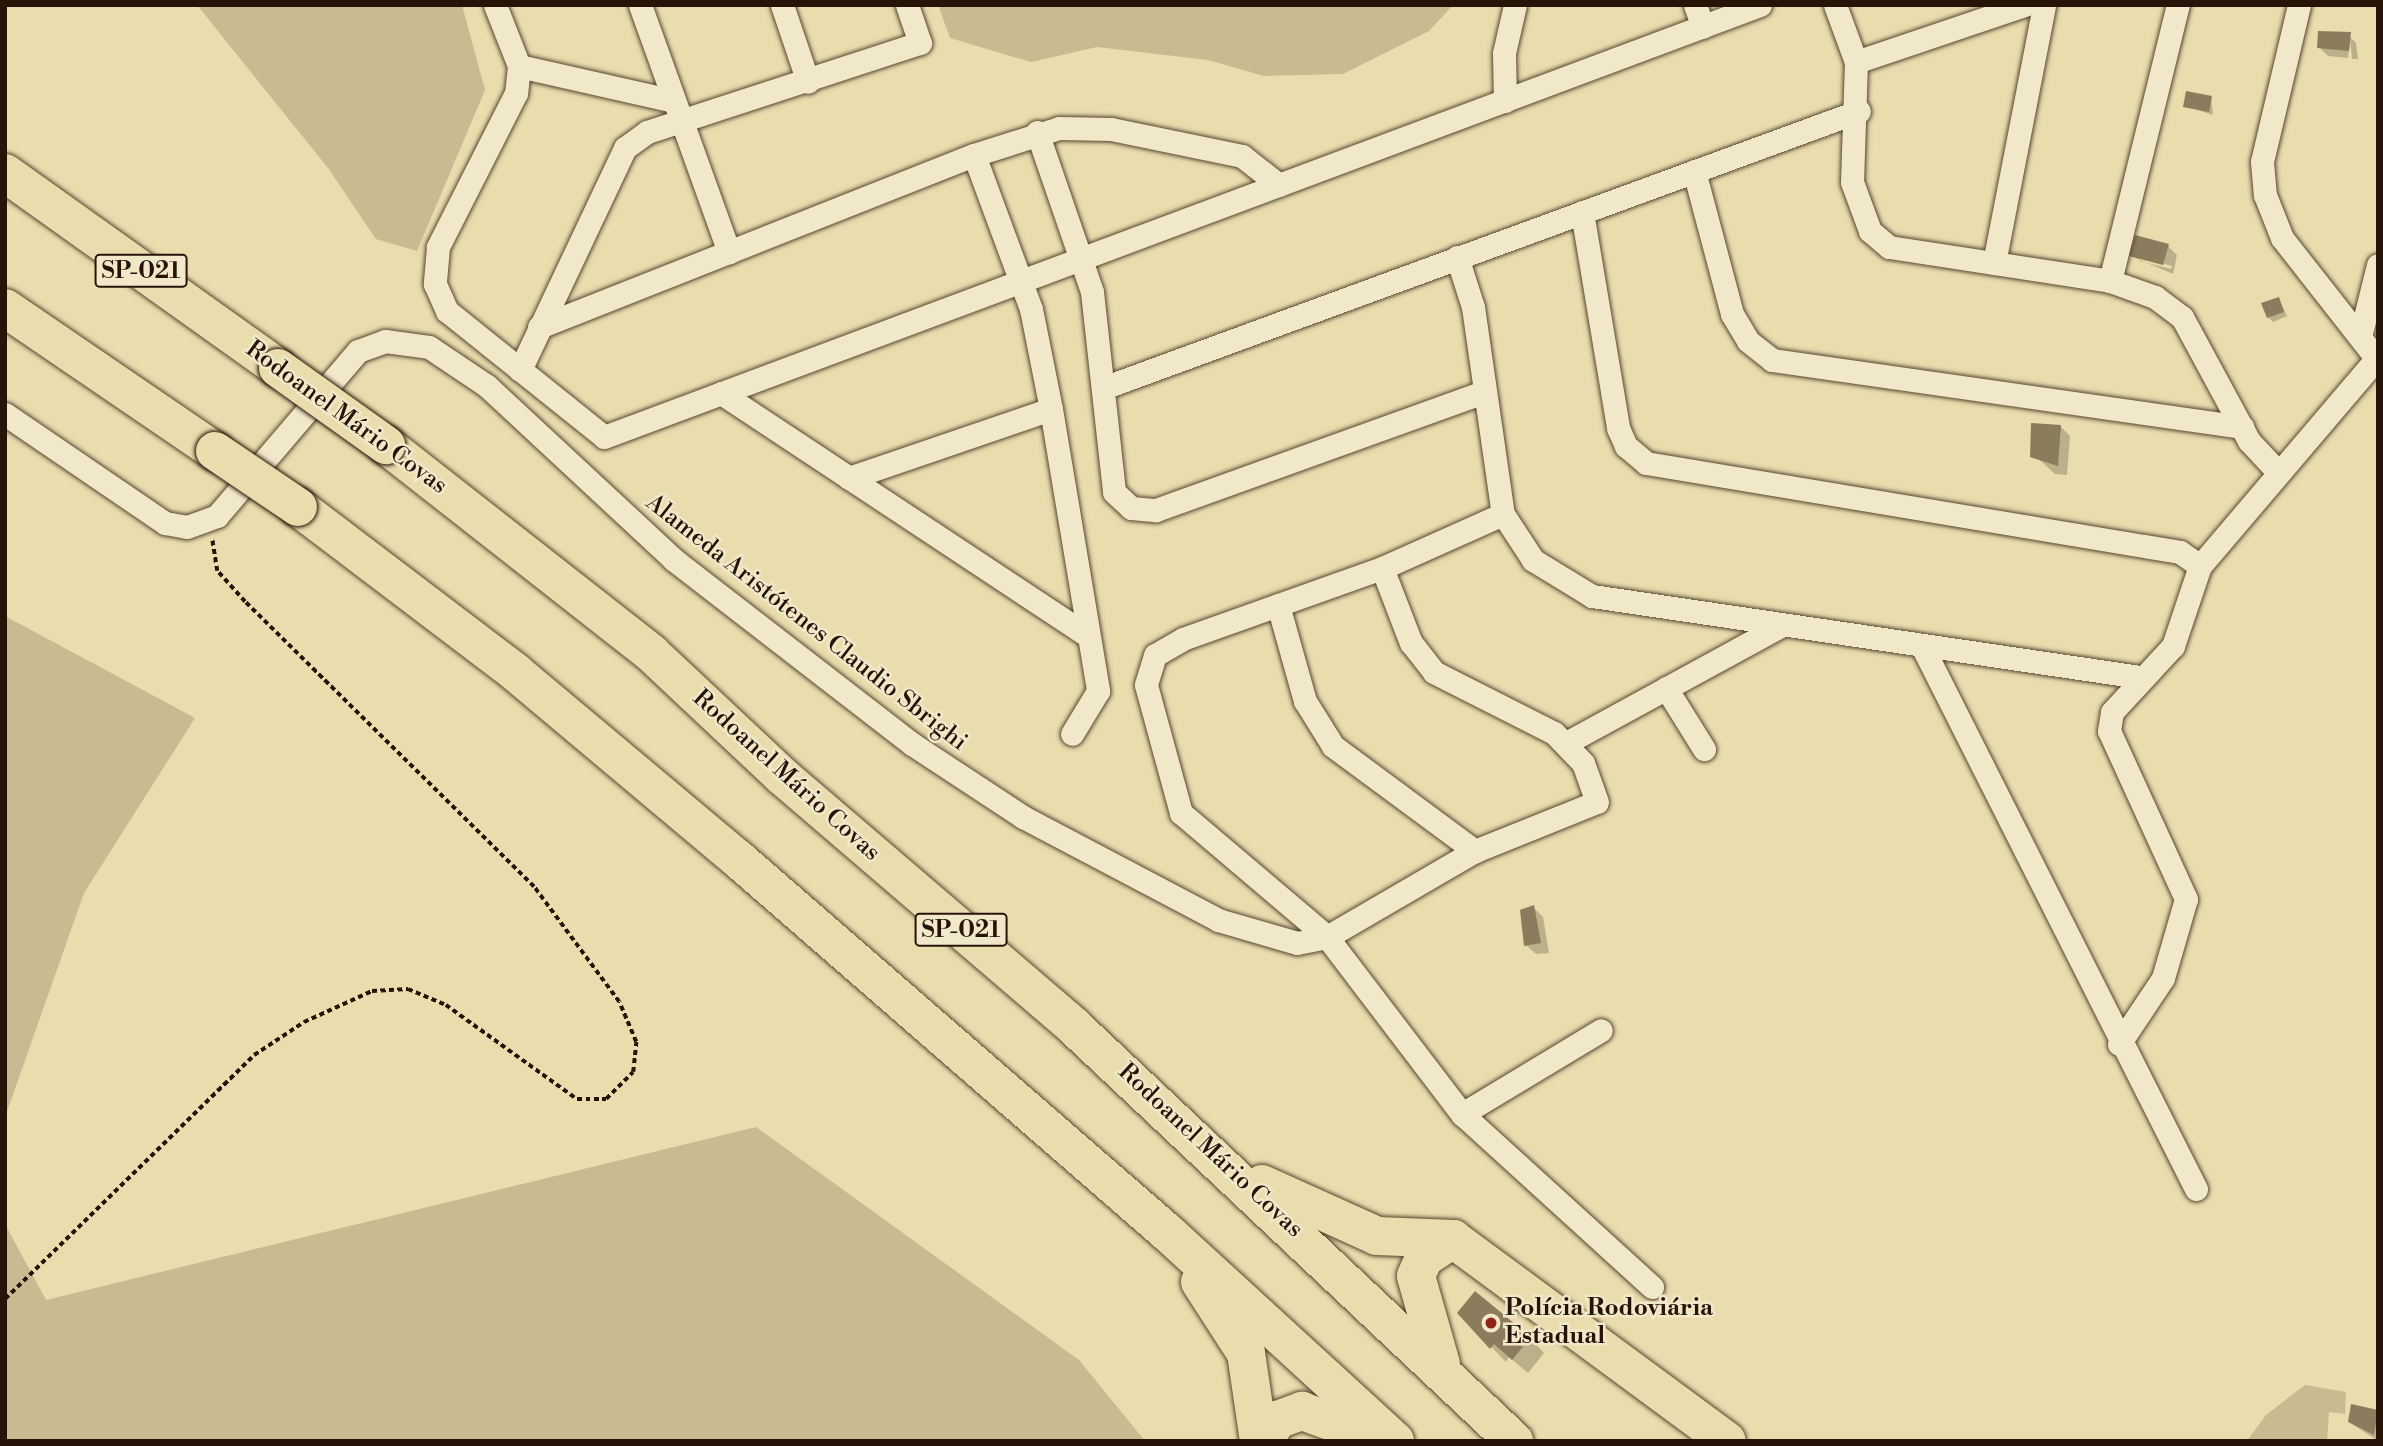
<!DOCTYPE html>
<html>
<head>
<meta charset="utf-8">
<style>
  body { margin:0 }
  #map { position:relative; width:2383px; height:1446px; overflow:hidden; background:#e9dcad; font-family:"Libre Bodoni",serif }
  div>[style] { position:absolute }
  .green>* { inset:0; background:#c8ba91 }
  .shadow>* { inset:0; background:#0003 }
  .building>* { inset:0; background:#8b7c5d }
  .path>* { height:3.5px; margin-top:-1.75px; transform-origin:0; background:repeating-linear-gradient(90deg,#251407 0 5px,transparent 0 8.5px) }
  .roads { filter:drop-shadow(0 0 2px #564630) drop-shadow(0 0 2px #564630) }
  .street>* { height:23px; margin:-11.5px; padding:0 11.5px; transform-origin:11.5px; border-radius:11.5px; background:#f1e8ca }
  .highway>* { height:38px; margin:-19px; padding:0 19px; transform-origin:19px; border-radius:19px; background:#e9dcad }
  .bridges { filter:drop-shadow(0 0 2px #251407) drop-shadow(0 0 2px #251407) }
  .highway-bridge>* { height:38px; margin:-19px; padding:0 19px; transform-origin:19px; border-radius:19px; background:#e9dcad }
  .dots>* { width:19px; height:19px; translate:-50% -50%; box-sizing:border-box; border:4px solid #f1e8ca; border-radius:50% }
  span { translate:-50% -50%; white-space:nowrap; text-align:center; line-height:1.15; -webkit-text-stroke:5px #f1e8ca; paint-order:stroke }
  .shield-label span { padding:2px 5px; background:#f1e8ca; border:2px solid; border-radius:5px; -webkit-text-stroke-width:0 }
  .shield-label { font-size:23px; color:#251407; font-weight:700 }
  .street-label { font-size:24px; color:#251407 }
  .poi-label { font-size:24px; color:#251407; font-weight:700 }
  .left { translate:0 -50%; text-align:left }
  .frame { position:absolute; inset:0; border:7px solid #251407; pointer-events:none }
</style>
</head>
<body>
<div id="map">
  <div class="green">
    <i style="clip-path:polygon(197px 5px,462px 5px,485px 90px,417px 251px,376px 239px,328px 168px)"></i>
    <i style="clip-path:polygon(938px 5px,1453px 5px,1429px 31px,1343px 74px,1264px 76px,1208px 60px,1097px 47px,1031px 62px,950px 38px)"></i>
    <i style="clip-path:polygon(5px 616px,195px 718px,84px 893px,5px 1117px)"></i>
    <i style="clip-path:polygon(756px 1127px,1079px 1360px,1145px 1441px,5px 1441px,5px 1224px,46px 1300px)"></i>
    <i style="clip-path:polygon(2305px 1385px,2346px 1392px,2345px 1414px,2329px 1412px,2327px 1441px,2247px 1441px,2266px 1415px)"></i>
  </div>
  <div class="shadow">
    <i style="clip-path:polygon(2346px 33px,2356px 43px,2358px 59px,2352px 59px,2350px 40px,2348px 58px,2328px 56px,2319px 47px)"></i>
    <i style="clip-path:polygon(2211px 98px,2213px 115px,2185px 106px)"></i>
    <i style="clip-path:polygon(evenodd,2168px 246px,2177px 255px,2173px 274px,2131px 256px,2168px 246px,2140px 257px,2172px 266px,2171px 269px,2140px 261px,2140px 257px)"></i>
    <i style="clip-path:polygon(2279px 299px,2287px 316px,2273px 322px,2268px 317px)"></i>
    <i style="clip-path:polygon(2060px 426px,2070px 436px,2067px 475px,2055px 474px,2031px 452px)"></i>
    <i style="clip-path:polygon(1533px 907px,1543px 917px,1549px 953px,1536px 954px,1526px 945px)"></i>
    <i style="clip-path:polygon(1459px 1313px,1530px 1338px,1544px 1353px,1528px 1373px,1509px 1357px,1506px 1362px)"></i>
    <i style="clip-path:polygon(2378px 1411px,2378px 1441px,2349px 1422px)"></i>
  </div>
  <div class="building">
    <i style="clip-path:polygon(2318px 31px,2351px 32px,2349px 51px,2317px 48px)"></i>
    <i style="clip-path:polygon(2186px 91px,2212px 96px,2209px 112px,2183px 107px)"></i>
    <i style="clip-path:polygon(2135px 235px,2169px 244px,2163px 265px,2129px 256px)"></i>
    <i style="clip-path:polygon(2279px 297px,2284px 312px,2267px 318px,2261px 303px)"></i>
    <i style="clip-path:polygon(2031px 423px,2061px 425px,2058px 466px,2030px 457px)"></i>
    <i style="clip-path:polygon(1534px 905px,1541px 943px,1524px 946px,1520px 910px)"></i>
    <i style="clip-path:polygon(1475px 1291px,1531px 1337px,1512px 1360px,1494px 1344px,1490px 1349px,1457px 1313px)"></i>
    <i style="clip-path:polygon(2351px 1404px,2378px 1410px,2374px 1435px,2348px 1422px)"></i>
  </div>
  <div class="path">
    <i style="left:5px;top:1299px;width:349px;rotate:-44.4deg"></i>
    <i style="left:254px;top:1055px;width:60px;rotate:-33.4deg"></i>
    <i style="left:304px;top:1022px;width:75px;rotate:-24.5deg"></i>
    <i style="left:372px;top:991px;width:36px;rotate:-3deg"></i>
    <i style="left:408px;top:989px;width:41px;rotate:22.8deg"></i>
    <i style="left:446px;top:1005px;width:161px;rotate:35.7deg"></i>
    <i style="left:577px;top:1099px;width:29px"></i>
    <i style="left:606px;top:1099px;width:38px;rotate:-45deg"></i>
    <i style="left:633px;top:1072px;width:30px;rotate:-84deg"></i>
    <i style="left:636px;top:1042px;width:43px;rotate:-113deg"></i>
    <i style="left:619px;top:1002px;width:143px;rotate:-126.5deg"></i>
    <i style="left:534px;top:887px;width:406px;rotate:-135.4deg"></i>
    <i style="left:245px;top:602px;width:42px;rotate:-132.1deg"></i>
    <i style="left:217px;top:571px;width:32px;rotate:-99deg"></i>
  </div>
  <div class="roads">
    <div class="street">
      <i style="left:495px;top:5px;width:66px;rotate:68.5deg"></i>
      <i style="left:519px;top:66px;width:27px;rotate:96deg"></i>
      <i style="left:516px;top:93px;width:173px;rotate:116.9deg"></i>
      <i style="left:438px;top:247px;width:37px;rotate:95deg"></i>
      <i style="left:435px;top:284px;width:30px;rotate:66deg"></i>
      <i style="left:447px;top:311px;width:201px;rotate:38.7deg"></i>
      <i style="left:604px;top:437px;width:1234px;rotate:-20.49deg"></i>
      <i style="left:640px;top:5px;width:263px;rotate:70.2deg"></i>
      <i style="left:782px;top:5px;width:81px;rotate:71.3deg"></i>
      <i style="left:1695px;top:5px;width:23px;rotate:70deg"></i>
      <i style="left:1835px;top:5px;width:61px;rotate:69.8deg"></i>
      <i style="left:1856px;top:62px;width:120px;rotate:91.9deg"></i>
      <i style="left:1852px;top:182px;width:52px;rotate:69.8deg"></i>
      <i style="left:1870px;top:231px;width:25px;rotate:40deg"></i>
      <i style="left:1889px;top:247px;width:224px;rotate:8.7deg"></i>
      <i style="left:2110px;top:281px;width:48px;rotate:19.6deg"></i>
      <i style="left:2155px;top:297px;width:34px;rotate:37deg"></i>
      <i style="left:2182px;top:317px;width:141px;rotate:61.6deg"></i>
      <i style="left:2249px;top:441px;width:42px;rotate:46.9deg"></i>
      <i style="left:2299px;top:5px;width:161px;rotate:103.3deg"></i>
      <i style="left:2262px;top:162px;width:33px;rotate:85deg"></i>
      <i style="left:2265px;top:195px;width:46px;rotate:68.4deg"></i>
      <i style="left:2282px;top:238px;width:152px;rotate:51.9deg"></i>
      <i style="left:1856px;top:62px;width:177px;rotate:-18.7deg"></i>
      <i style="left:519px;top:66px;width:159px;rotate:12.7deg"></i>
      <i style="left:1505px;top:101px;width:48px;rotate:-91.2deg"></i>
      <i style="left:1504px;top:53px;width:49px;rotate:-77.1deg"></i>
      <i style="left:1037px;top:132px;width:169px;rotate:71deg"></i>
      <i style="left:1092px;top:292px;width:201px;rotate:83.7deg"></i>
      <i style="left:1114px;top:492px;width:23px;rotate:43deg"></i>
      <i style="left:1131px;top:508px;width:25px;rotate:5deg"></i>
      <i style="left:1156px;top:510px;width:349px;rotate:-19.8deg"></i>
      <i style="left:974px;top:155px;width:164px;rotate:69.7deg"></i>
      <i style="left:1031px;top:309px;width:102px;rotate:78.7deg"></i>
      <i style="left:1051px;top:409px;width:286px;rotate:80.5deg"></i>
      <i style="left:1098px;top:691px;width:50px;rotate:121.2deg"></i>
      <i style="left:1694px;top:171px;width:148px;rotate:75.1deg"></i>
      <i style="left:1732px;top:314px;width:31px;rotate:59deg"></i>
      <i style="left:1748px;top:341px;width:31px;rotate:38deg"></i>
      <i style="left:1772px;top:360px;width:475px;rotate:8.1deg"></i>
      <i style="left:1582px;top:212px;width:219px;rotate:80.5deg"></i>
      <i style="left:1618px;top:428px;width:20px;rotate:66deg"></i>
      <i style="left:1626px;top:446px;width:26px;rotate:40deg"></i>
      <i style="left:1646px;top:463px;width:541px;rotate:9.46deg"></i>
      <i style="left:2180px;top:552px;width:24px;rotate:35deg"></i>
      <i style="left:1457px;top:257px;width:52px;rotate:72.3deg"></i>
      <i style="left:1473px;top:307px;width:209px;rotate:81.8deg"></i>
      <i style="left:1503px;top:514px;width:55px;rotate:56.9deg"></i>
      <i style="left:1533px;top:560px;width:69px;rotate:31.4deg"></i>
      <i style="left:1592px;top:596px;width:554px;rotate:8.41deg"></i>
      <i style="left:1994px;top:263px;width:263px;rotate:-79deg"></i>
      <i style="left:2110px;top:281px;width:284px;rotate:-76.2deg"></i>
      <i style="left:539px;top:327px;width:468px;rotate:-21.6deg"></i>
      <i style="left:974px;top:155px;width:89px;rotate:-17.6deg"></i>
      <i style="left:1059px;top:128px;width:52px;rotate:1.1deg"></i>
      <i style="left:1111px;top:129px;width:134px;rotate:11.6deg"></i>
      <i style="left:1242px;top:156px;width:47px;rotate:38.1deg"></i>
      <i style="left:2360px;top:337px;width:74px;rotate:-76deg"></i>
      <i style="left:520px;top:370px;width:246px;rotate:-64.7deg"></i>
      <i style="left:625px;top:148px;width:27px;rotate:-36deg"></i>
      <i style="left:647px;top:132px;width:287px;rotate:-18.1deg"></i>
      <i style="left:920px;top:43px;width:40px;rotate:-108.9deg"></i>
      <i style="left:1103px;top:388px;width:805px;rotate:-20.12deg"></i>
      <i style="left:721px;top:393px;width:437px;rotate:33.5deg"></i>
      <i style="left:5px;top:414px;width:194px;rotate:34.3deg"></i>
      <i style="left:165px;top:523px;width:22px;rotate:10deg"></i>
      <i style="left:187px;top:527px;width:32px;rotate:-20deg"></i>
      <i style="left:217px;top:516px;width:217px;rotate:-49.5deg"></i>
      <i style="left:358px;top:351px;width:29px;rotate:-20deg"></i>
      <i style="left:385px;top:341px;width:44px;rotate:7.8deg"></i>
      <i style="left:429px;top:347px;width:70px;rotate:33.9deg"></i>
      <i style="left:487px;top:386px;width:255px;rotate:42.9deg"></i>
      <i style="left:674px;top:560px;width:301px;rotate:37.7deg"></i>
      <i style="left:912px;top:744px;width:133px;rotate:33.3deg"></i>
      <i style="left:1023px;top:817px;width:221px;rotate:27.8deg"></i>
      <i style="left:1218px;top:920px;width:82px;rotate:16.2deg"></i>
      <i style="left:1297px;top:943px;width:31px;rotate:-11deg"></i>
      <i style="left:1327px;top:937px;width:171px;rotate:-30.2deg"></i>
      <i style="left:1475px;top:851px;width:131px;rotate:-21.9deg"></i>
      <i style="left:1597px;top:802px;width:41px;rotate:-109.7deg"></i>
      <i style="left:1583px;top:763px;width:42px;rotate:-134deg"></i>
      <i style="left:1554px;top:733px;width:135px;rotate:-153.1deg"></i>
      <i style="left:1434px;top:672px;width:37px;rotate:-128deg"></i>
      <i style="left:1411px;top:643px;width:80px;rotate:-111.1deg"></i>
      <i style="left:849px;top:478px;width:213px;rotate:-18.9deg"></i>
      <i style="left:1503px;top:514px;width:133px;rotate:155.9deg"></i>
      <i style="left:1382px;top:568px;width:211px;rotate:160.4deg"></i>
      <i style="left:1183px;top:639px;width:32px;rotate:150deg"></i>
      <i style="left:1155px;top:655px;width:31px;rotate:107deg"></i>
      <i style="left:1146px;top:685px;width:133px;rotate:74.7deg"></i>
      <i style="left:1181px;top:813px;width:192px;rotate:40.3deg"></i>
      <i style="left:1327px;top:937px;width:223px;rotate:52.7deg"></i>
      <i style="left:1462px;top:1114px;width:257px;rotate:42.3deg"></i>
      <i style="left:1278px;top:605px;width:100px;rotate:74.3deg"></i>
      <i style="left:1305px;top:701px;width:53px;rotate:58.1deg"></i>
      <i style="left:1333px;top:746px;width:177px;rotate:36.5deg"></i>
      <i style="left:1923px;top:648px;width:606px;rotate:63.22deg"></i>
      <i style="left:1666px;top:688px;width:72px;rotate:58.1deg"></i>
      <i style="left:1566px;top:743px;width:245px;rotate:-28.6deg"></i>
      <i style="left:2119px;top:1044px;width:79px;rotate:-56.3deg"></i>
      <i style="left:2163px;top:978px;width:82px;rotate:-73.8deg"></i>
      <i style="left:2186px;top:899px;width:185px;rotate:-114.6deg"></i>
      <i style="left:2109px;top:731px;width:19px;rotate:-81deg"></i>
      <i style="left:2112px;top:712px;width:90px;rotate:-47.3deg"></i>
      <i style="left:2173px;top:646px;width:84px;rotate:-71.4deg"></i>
      <i style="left:2200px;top:566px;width:275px;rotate:-49.6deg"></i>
      <i style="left:1462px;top:1114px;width:162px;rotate:-31.1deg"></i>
    </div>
    <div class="highway">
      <i style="left:5px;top:173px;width:335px;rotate:35.5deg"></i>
      <i style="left:5px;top:308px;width:254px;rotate:34.3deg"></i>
      <i style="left:386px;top:445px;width:337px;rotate:38.1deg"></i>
      <i style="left:651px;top:653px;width:180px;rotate:43.2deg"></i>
      <i style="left:782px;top:776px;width:377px;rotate:40.6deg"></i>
      <i style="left:1068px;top:1021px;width:613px;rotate:43.28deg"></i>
      <i style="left:298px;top:507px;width:273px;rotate:37.2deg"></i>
      <i style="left:515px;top:672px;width:291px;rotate:40deg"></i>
      <i style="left:738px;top:859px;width:570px;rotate:41.02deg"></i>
      <i style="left:1168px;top:1233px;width:308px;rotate:42.5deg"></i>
      <i style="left:1262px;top:1184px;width:126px;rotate:24.3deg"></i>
      <i style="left:1377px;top:1236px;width:76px;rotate:2.3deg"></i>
      <i style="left:1453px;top:1239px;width:340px;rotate:36.4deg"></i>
      <i style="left:1200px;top:1282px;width:85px;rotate:57.1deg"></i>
      <i style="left:1246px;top:1353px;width:89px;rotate:81.6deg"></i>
      <i style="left:1441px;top:1364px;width:91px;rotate:-105.9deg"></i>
      <i style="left:1416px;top:1276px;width:20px;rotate:-66deg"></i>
      <i style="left:1424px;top:1258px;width:35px;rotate:-33deg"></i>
      <i style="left:1264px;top:1441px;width:25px;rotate:-58deg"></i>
      <i style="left:1277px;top:1420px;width:27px;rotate:-20deg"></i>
      <i style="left:1302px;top:1411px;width:82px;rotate:20deg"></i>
    </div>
  </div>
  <div class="bridges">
    <div class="highway-bridge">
      <i style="left:278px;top:368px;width:133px;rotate:35.5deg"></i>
      <i style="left:215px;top:451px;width:100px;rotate:34deg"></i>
    </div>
  </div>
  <div class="dots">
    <i style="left:1491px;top:1323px;background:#8f2418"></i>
  </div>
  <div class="shield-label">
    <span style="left:141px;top:271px">SP-021</span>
    <span style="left:961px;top:930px">SP-021</span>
  </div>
  <div class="street-label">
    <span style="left:346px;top:418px;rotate:36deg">Rodoanel Mário Covas</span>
    <span style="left:806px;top:623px;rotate:38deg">Alameda Aristótenes Claudio Sbrighi</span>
    <span style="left:786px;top:776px;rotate:42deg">Rodoanel Mário Covas</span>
    <span style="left:1210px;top:1151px;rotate:43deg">Rodoanel Mário Covas</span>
  </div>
  <div class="poi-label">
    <span class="left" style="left:1505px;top:1323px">Polícia Rodoviária<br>Estadual</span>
  </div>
  <div class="frame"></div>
</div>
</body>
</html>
